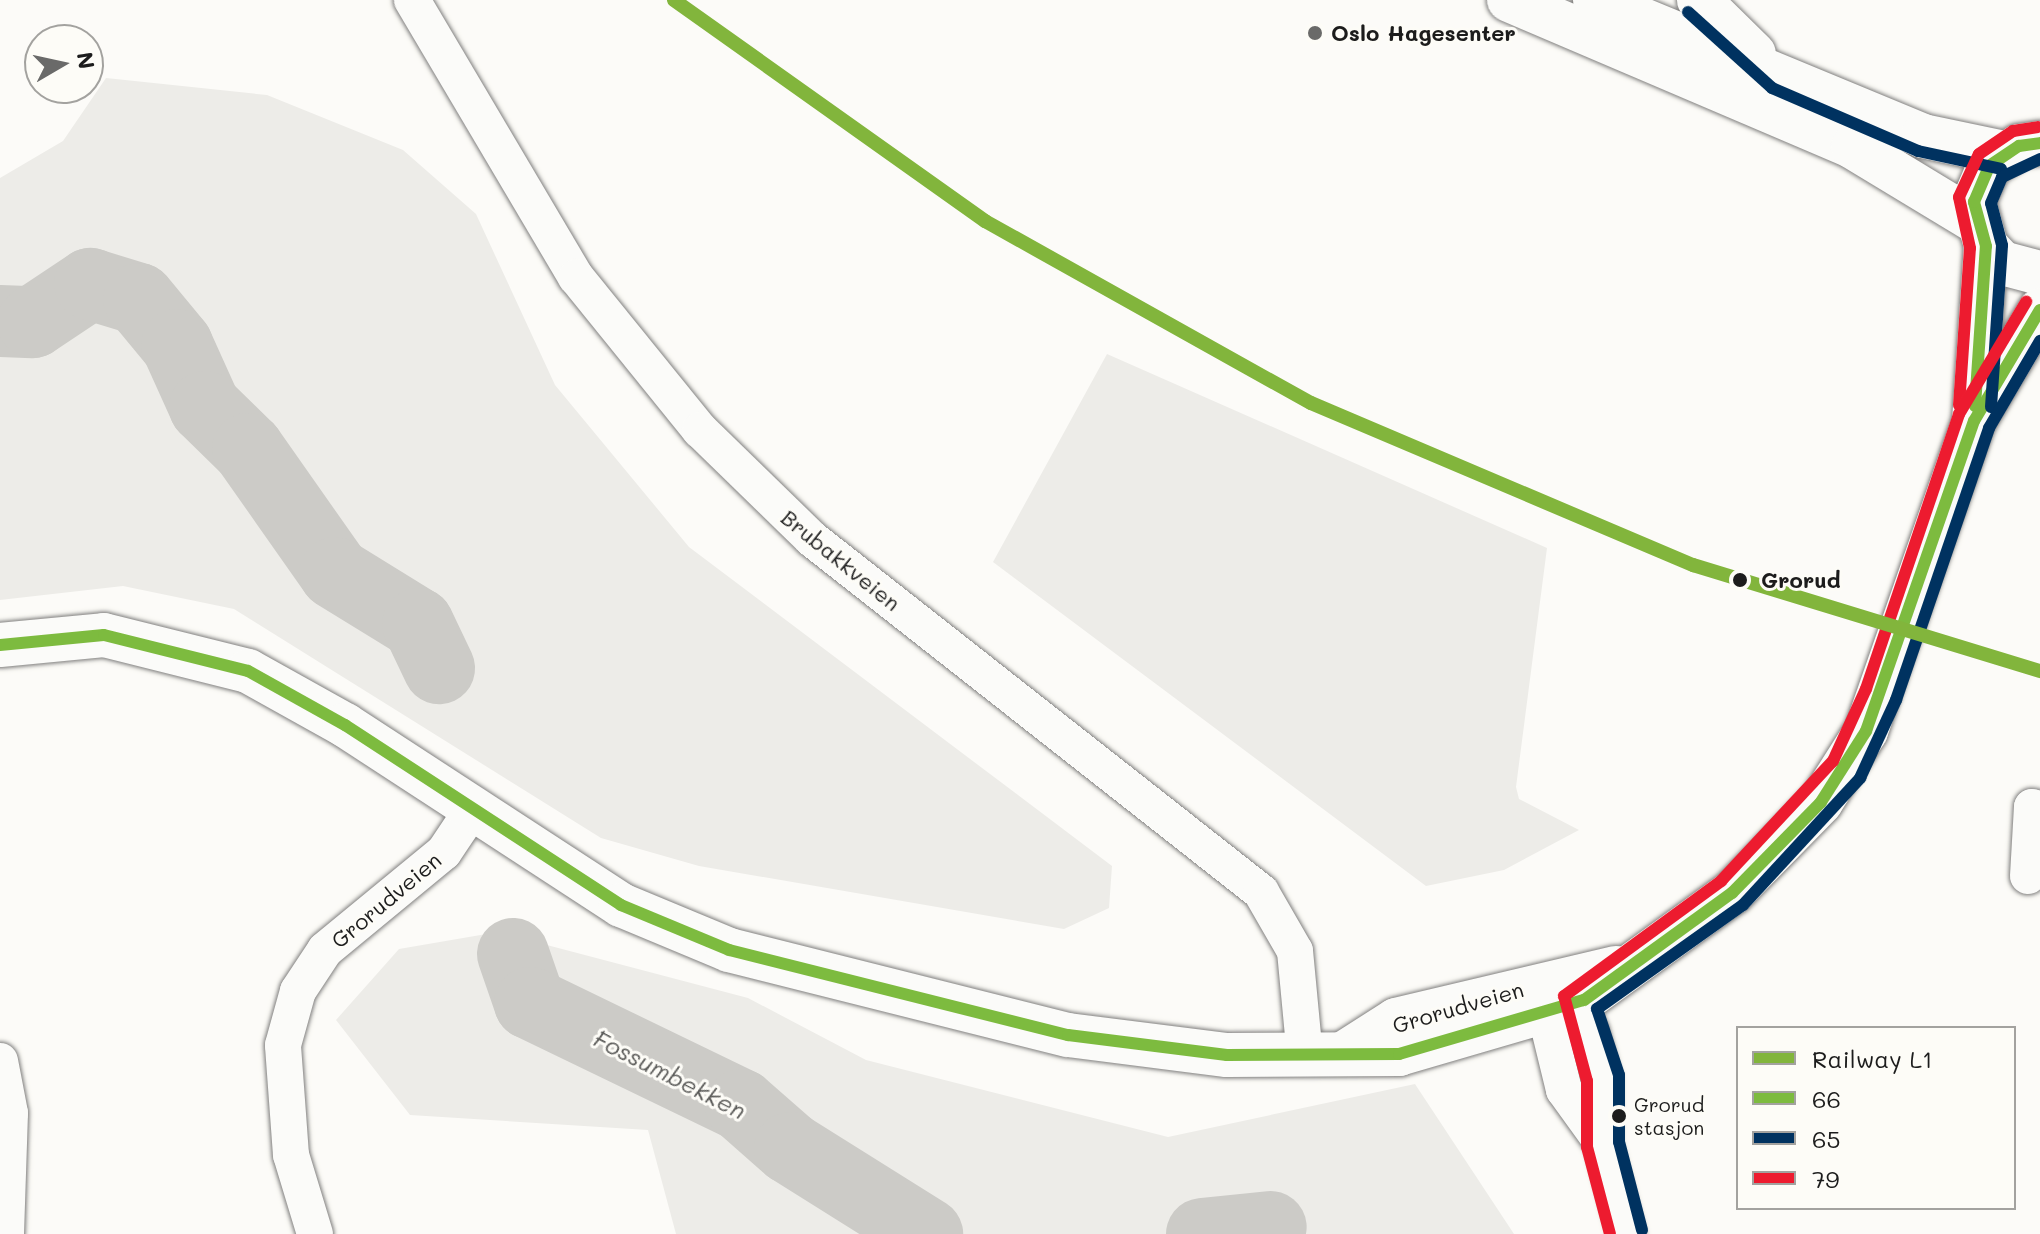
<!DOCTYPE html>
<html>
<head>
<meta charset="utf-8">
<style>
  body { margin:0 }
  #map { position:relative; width:2040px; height:1234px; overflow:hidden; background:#fcfbf8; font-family:Mali,sans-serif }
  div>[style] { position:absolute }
  .green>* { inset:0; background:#edece8 }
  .river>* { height:72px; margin:-36px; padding:0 36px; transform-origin:36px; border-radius:36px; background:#cccbc7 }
  .roads { filter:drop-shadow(0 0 2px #81807f) drop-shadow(0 0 2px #81807f) }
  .street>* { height:36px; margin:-18px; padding:0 18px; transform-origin:18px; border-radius:18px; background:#fbfbf9 }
  .secondary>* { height:44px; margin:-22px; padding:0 22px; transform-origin:22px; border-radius:22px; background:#fbfbf9 }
  .highway>* { height:44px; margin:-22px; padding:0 22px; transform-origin:22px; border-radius:22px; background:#fbfbf9 }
  .bus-1>* { height:12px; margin:-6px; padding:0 6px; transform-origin:6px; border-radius:6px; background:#7dbb3f }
  .bus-2>* { height:12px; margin:-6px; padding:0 6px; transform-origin:6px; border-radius:6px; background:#003260 }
  .bus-3>* { height:12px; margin:-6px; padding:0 6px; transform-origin:6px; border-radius:6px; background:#ed1b2f }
  .rail-1>* { height:14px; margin:-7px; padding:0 7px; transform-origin:7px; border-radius:7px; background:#82b53c }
  .dots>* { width:22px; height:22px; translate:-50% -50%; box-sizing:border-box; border:4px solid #fdfcf7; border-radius:50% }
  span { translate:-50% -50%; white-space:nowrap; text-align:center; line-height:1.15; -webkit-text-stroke:6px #fdfcf7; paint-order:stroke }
  .bus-label { font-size:20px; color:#1c1c1c }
  .left { translate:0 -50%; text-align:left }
  .poi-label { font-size:22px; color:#1c1c1c; font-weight:700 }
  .street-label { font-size:22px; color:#1c1c1c }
  .stop-label { font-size:22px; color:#1c1c1c; font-weight:700 }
  .water-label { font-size:24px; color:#5a5a58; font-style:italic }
  .legend { position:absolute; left:1736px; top:1026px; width:280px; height:184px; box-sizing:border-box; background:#fdfcf7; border:2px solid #a3a29f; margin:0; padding:10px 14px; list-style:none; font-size:24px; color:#1c1c1c }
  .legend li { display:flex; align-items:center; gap:16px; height:40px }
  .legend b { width:40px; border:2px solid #a3a29f }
  .north { position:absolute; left:24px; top:24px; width:80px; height:80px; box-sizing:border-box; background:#fdfcf7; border:2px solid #a3a29f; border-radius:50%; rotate:81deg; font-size:22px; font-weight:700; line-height:32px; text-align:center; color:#1c1c1c }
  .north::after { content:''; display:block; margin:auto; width:28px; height:36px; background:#6a6a69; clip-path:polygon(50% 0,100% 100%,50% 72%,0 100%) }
</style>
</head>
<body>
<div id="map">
  <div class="green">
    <i style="clip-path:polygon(106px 78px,267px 95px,403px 150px,476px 214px,555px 385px,689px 547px,1112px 866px,1109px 908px,1064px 929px,699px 866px,601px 838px,234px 609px,123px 586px,0 600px,0 178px,63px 141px)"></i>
    <i style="clip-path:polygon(1107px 354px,1547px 548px,1516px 787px,1519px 799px,1579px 830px,1504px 870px,1426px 886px,993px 562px)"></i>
    <i style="clip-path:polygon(498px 932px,748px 998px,866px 1060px,1168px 1137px,1415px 1084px,1514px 1234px,676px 1234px,648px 1130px,410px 1115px,336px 1020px,399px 949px)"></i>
  </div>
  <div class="river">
    <i style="left:0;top:321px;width:33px;rotate:2deg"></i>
    <i style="left:33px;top:322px;width:69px;rotate:-33.7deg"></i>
    <i style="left:90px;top:284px;width:51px;rotate:17deg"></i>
    <i style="left:139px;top:299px;width:60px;rotate:50.4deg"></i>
    <i style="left:177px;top:345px;width:68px;rotate:65.7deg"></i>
    <i style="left:205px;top:407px;width:60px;rotate:44.3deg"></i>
    <i style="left:248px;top:449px;width:151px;rotate:54.9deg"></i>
    <i style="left:335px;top:573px;width:97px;rotate:31.6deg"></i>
    <i style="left:418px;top:624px;width:49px;rotate:64.5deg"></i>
    <i style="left:513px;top:954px;width:52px;rotate:70.9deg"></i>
    <i style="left:530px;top:1003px;width:234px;rotate:25.8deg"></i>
    <i style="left:741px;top:1105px;width:65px;rotate:41.3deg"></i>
    <i style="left:790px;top:1148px;width:162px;rotate:32.1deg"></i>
    <i style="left:1202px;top:1234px;width:69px;rotate:-5.8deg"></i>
  </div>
  <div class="roads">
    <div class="street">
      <i style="left:412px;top:0;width:322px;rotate:59.4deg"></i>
      <i style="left:576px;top:277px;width:197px;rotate:51deg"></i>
      <i style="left:700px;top:430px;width:156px;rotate:44.2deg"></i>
      <i style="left:812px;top:539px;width:571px;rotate:38.17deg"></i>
      <i style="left:1261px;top:892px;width:68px;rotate:60deg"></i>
      <i style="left:1295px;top:951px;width:105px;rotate:84.6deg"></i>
      <i style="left:2028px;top:876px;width:69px;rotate:-86.7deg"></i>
      <i style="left:2032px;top:807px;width:8px;rotate:14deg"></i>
      <i style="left:0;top:1061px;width:53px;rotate:79.1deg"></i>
      <i style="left:10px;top:1113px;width:121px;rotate:91.9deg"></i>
      <i style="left:1603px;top:1144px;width:67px;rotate:-125.8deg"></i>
      <i style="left:1564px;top:1090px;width:76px;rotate:-103.7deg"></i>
      <i style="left:1546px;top:1016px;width:37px;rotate:-79deg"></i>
      <i style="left:1553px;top:980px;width:34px;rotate:43deg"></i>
      <i style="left:1578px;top:1003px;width:32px;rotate:66deg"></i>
      <i style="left:1591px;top:1032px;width:48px;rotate:75.4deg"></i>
      <i style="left:1603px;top:1078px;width:66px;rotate:90deg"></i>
      <i style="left:1603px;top:1144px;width:93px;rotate:75.1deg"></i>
      <i style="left:315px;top:1234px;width:83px;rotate:-106.9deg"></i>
      <i style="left:291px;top:1155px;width:110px;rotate:-94.2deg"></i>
      <i style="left:283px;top:1045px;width:56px;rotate:-74.5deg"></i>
      <i style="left:298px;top:991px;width:49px;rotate:-56.6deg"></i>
      <i style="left:325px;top:950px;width:154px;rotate:-39.5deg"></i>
      <i style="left:444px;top:852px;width:50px;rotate:-56.3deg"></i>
    </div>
    <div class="secondary">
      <i style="left:2040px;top:143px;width:21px;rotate:172deg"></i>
      <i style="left:2019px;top:146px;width:36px;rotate:146deg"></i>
      <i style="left:1989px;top:166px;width:39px;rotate:113deg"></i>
      <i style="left:1974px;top:202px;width:46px;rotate:74.7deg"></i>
      <i style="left:1986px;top:246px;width:23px;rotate:47deg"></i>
      <i style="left:2002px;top:263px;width:39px;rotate:15deg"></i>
      <i style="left:1974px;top:421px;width:175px;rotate:-86.1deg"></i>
      <i style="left:0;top:645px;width:104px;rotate:-5.5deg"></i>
      <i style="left:104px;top:635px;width:148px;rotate:14deg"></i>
      <i style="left:248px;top:671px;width:111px;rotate:29.1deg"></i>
      <i style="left:345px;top:725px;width:330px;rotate:33.1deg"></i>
      <i style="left:621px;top:905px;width:117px;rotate:22.6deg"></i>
      <i style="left:729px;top:950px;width:349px;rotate:14.1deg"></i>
      <i style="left:1068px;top:1035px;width:160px;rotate:7.2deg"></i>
      <i style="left:1227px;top:1055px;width:172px;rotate:-0.3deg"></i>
      <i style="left:1399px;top:1054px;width:193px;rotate:-16.3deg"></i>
      <i style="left:1584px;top:1000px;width:183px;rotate:-35.9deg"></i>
      <i style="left:1732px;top:893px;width:127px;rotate:-45.6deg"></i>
      <i style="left:1821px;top:802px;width:84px;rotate:-57.6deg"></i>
      <i style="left:1866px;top:731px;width:328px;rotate:-70.8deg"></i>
      <i style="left:1974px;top:421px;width:129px;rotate:-59.3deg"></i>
      <i style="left:1346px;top:1052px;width:59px;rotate:-32.6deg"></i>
      <i style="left:1396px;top:1020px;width:226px;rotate:-13.3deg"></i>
    </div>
    <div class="highway">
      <i style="left:1509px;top:0;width:374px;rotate:23.1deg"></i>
      <i style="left:1853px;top:147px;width:143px;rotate:31.2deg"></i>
      <i style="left:1595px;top:0;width:355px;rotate:22.5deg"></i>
      <i style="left:1923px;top:136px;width:83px;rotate:11.9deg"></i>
      <i style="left:1699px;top:0;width:77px;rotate:44.5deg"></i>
    </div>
  </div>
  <div class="bus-1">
    <i style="left:1975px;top:406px;width:160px;rotate:-86.1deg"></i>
    <i style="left:1986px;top:246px;width:46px;rotate:-105.3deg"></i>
    <i style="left:1974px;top:202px;width:39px;rotate:-67deg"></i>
    <i style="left:1989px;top:166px;width:36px;rotate:-34deg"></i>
    <i style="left:2019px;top:146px;width:21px;rotate:-8deg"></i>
    <i style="left:0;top:645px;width:104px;rotate:-5.5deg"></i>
    <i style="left:104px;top:635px;width:148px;rotate:14deg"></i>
    <i style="left:248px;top:671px;width:111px;rotate:29.1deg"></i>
    <i style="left:345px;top:725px;width:330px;rotate:33.1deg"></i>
    <i style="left:621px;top:905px;width:117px;rotate:22.6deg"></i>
    <i style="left:729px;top:950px;width:349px;rotate:14.1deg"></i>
    <i style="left:1068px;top:1035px;width:160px;rotate:7.2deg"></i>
    <i style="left:1227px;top:1055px;width:172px;rotate:-0.3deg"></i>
    <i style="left:1399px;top:1054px;width:193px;rotate:-16.3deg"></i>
    <i style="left:1584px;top:1000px;width:183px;rotate:-35.9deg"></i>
    <i style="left:1732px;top:893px;width:127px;rotate:-45.6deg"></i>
    <i style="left:1821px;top:802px;width:84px;rotate:-57.6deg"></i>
    <i style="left:1866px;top:731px;width:328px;rotate:-70.8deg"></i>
    <i style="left:1974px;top:421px;width:129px;rotate:-59.3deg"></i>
  </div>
  <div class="bus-2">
    <i style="left:1688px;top:12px;width:113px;rotate:42.1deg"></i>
    <i style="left:1772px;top:88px;width:159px;rotate:23.3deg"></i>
    <i style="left:1918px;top:151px;width:85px;rotate:12.2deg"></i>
    <i style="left:1991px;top:407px;width:162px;rotate:-86.1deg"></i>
    <i style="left:2002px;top:245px;width:43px;rotate:-104.7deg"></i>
    <i style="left:1991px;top:203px;width:28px;rotate:-67deg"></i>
    <i style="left:2002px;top:177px;width:42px;rotate:-25.3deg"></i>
    <i style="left:1642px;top:1230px;width:91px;rotate:-104.6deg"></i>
    <i style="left:1619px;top:1142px;width:67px;rotate:-90deg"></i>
    <i style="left:1619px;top:1075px;width:70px;rotate:-108.4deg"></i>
    <i style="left:1597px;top:1009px;width:179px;rotate:-35.5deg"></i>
    <i style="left:1743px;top:905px;width:173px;rotate:-47.3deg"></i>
    <i style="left:1860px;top:778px;width:86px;rotate:-65.2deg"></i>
    <i style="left:1896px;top:700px;width:287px;rotate:-71.1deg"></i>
    <i style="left:1989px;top:428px;width:101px;rotate:-59.6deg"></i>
  </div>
  <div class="bus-3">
    <i style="left:1959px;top:405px;width:157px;rotate:-86deg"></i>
    <i style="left:1970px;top:248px;width:52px;rotate:-102.2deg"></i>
    <i style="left:1959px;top:197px;width:47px;rotate:-65.1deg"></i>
    <i style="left:1979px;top:154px;width:41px;rotate:-34.1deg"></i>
    <i style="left:2013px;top:131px;width:25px;rotate:-9deg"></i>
    <i style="left:1610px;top:1234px;width:90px;rotate:-104.8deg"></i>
    <i style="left:1587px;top:1147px;width:66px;rotate:-90deg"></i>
    <i style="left:1587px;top:1081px;width:88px;rotate:-105.1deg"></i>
    <i style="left:1564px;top:996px;width:195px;rotate:-36.2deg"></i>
    <i style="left:1721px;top:881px;width:164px;rotate:-47deg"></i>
    <i style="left:1833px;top:761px;width:79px;rotate:-65.4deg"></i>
    <i style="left:1866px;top:689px;width:290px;rotate:-71.3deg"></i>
    <i style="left:1959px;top:414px;width:131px;rotate:-59.1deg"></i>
  </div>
  <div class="rail-1">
    <i style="left:674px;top:0;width:382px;rotate:35.4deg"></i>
    <i style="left:985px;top:221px;width:373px;rotate:29.2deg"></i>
    <i style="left:1311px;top:403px;width:415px;rotate:23deg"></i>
    <i style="left:1693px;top:565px;width:363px;rotate:17deg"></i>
  </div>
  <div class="dots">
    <i style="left:1315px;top:33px;background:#6a6a69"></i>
    <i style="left:1740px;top:580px;background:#1c1c1c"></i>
    <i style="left:1619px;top:1116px;background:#1c1c1c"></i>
  </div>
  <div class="bus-label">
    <span class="left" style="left:1634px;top:1116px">Grorud<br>stasjon</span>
  </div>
  <div class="poi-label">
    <span class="left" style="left:1331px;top:33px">Oslo Hagesenter</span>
  </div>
  <div class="street-label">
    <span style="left:841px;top:560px;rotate:39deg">Brubakkveien</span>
    <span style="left:386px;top:900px;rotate:-40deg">Grorudveien</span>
    <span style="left:1458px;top:1007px;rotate:-16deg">Grorudveien</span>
  </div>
  <div class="stop-label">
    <span class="left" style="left:1761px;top:580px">Grorud</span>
  </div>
  <div class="water-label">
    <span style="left:670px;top:1074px;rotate:27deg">Fossumbekken</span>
  </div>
  <ul class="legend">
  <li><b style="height:10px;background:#82b53c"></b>Railway L1</li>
  <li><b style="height:10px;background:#7dbb3f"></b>66</li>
  <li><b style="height:10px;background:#003260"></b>65</li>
  <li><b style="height:10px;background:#ed1b2f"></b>79</li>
  </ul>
  <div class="north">N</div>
</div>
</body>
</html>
